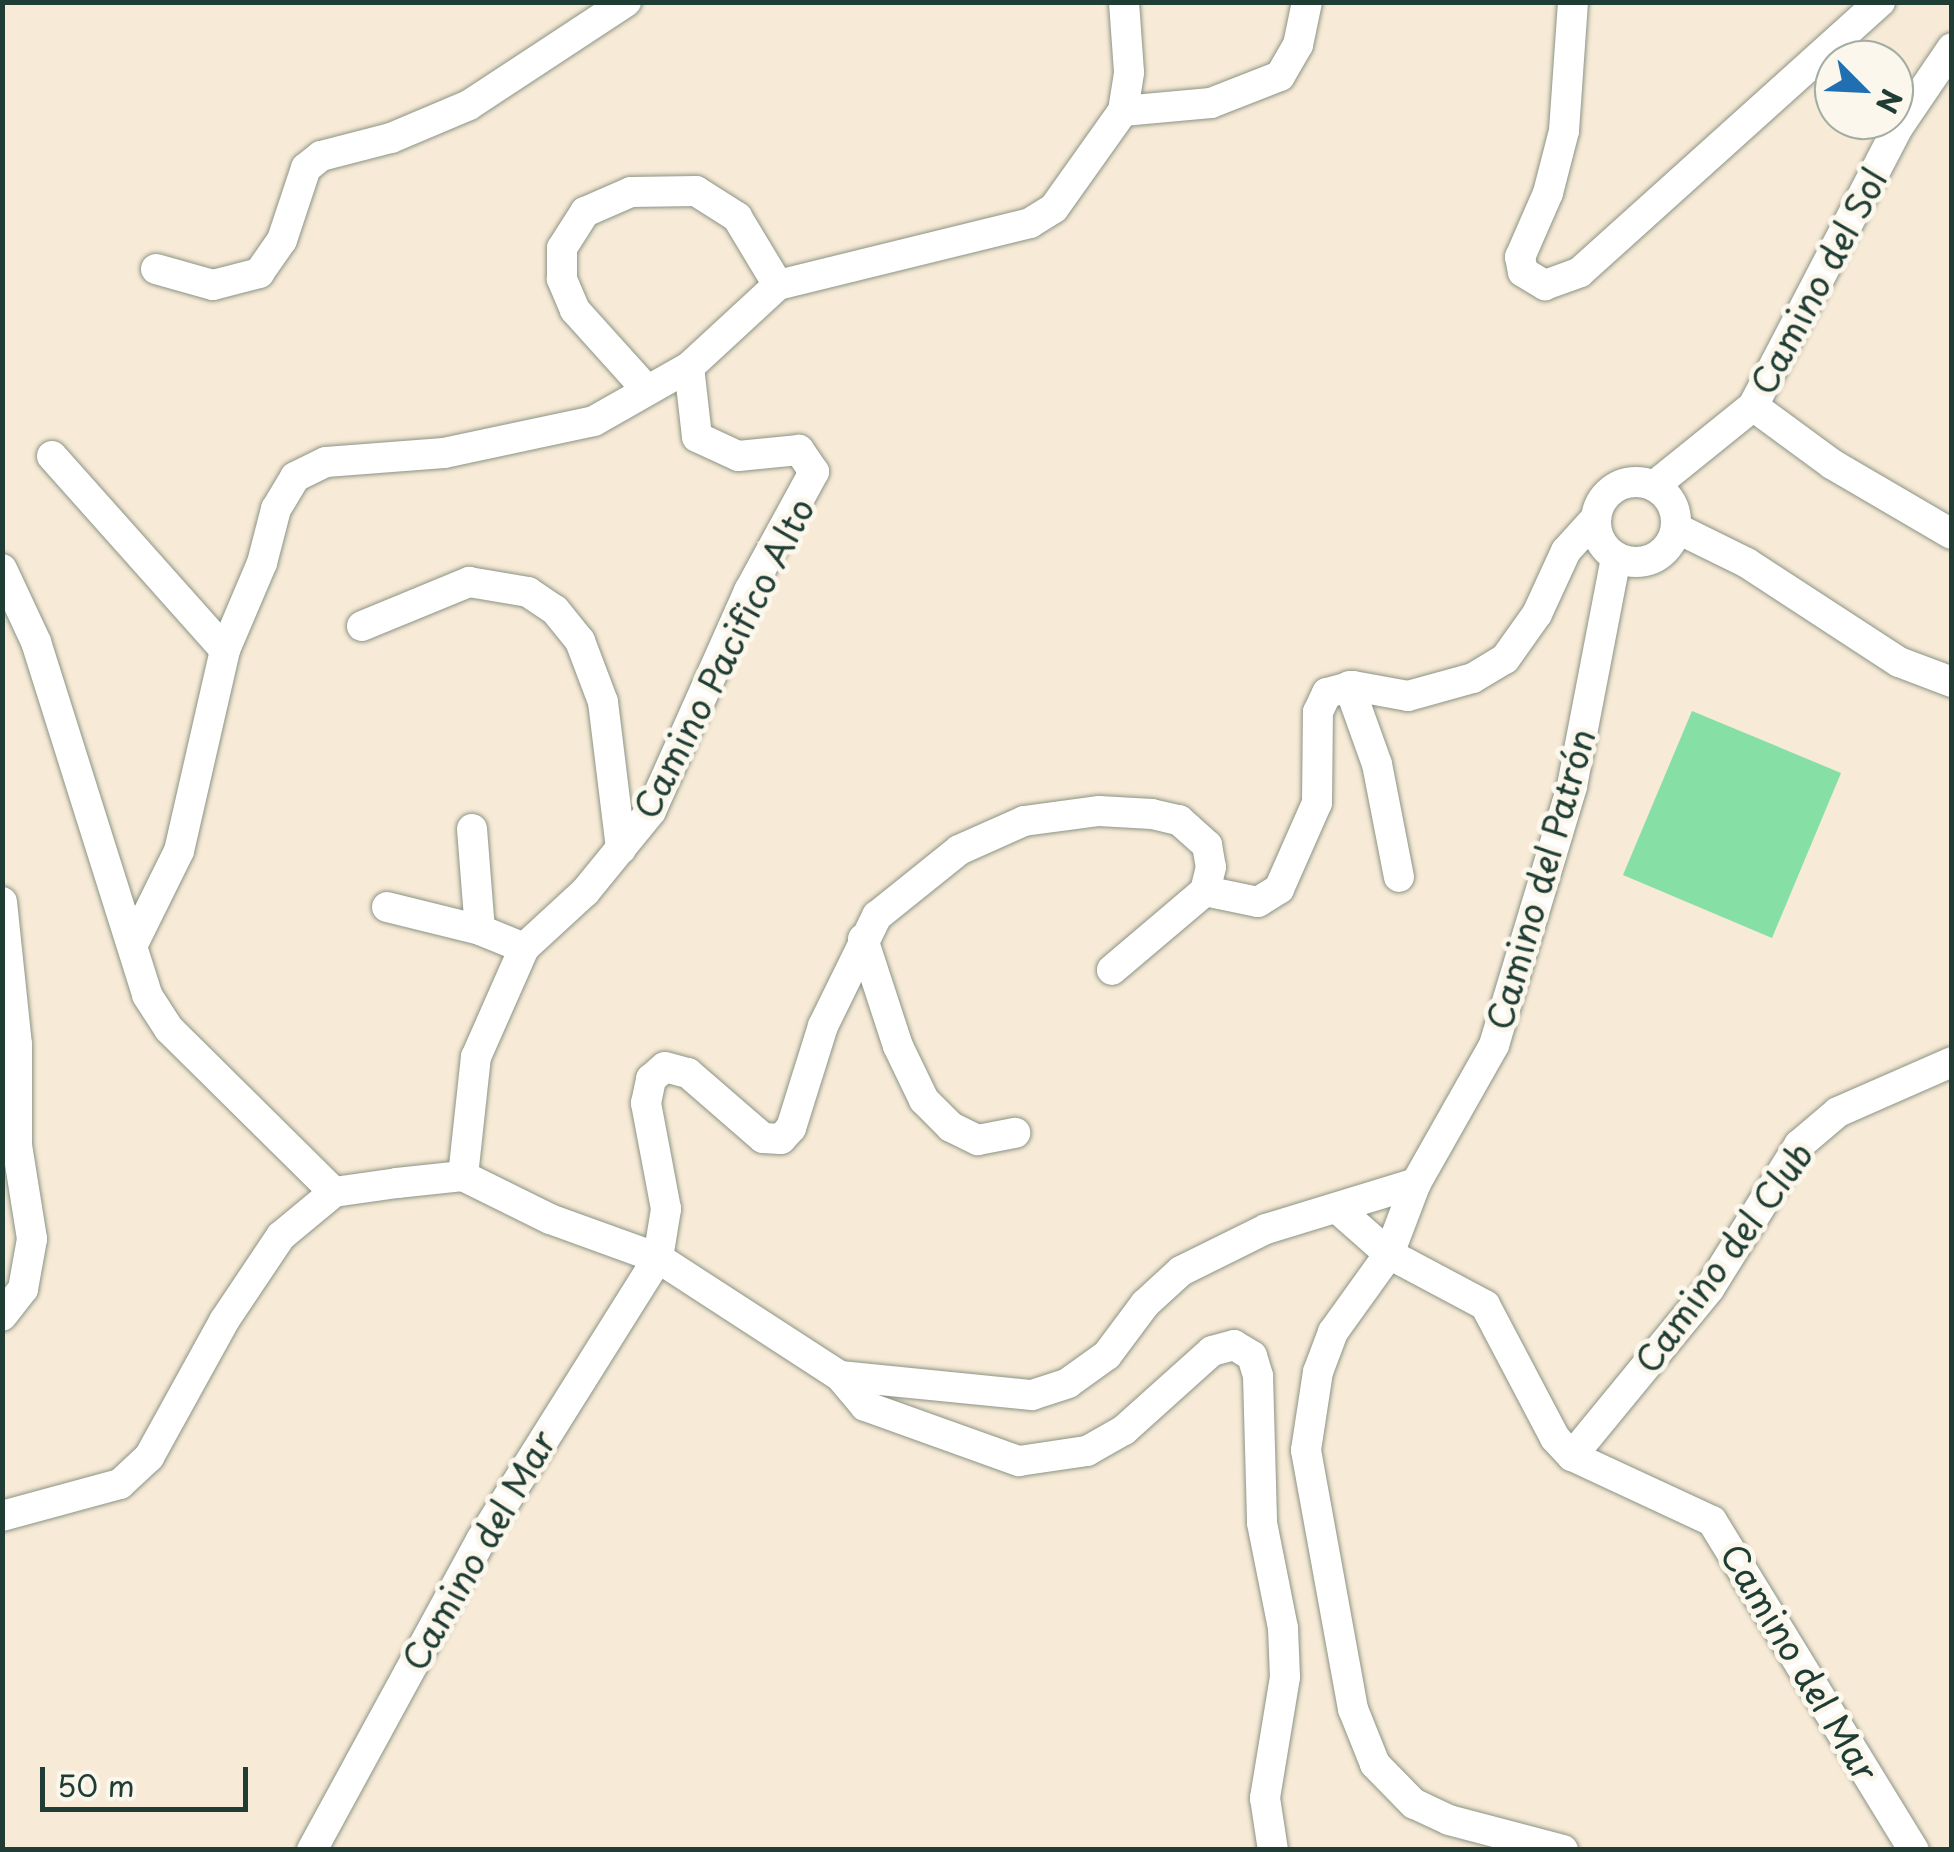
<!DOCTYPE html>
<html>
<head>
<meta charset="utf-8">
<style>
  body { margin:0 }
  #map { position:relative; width:1954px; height:1852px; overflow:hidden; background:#f7ead6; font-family:"Playpen Sans",sans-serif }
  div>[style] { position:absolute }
  .green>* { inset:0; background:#86dfa4 }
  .roads { filter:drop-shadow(0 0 2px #8b9485) drop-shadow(0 0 2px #8b9485) }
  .street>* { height:30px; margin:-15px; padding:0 15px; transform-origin:15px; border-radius:15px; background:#fff }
  .street>.ring { margin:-15px; padding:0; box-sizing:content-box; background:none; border:30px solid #fff; border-radius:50% }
  span { translate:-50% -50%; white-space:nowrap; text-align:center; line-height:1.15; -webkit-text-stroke:10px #fbf7ec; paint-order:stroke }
  .street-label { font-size:35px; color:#1f3d34 }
  .frame { position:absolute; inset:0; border:5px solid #1f3d34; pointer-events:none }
  .north { position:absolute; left:1814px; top:40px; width:100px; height:100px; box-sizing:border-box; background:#fbf7ec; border:2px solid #a3ada2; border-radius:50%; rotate:114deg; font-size:28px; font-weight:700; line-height:40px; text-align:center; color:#1f3d34 }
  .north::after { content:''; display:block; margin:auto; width:35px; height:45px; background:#1f6fb2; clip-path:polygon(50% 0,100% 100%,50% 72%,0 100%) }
  .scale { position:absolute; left:40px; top:1767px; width:208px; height:45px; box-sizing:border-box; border:5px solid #1f3d34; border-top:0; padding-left:12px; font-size:30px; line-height:35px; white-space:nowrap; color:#1f3d34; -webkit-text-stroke:8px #fbf7ec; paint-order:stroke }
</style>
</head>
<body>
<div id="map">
  <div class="green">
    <i style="clip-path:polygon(1692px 711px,1841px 773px,1772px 938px,1623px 875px)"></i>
  </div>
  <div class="roads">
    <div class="street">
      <i style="left:1573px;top:2px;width:129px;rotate:94deg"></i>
      <i style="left:1564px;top:131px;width:64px;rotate:104.5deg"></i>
      <i style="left:1548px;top:193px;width:70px;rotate:113.6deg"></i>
      <i style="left:1520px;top:257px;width:15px;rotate:79deg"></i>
      <i style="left:1523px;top:272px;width:26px;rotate:31deg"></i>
      <i style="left:1545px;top:285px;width:37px;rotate:-20deg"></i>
      <i style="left:1580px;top:272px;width:404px;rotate:-42deg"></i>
      <i style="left:1123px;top:111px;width:88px;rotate:-5.2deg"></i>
      <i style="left:1211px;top:103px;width:74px;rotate:-21.4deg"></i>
      <i style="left:1280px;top:76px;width:36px;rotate:-60deg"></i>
      <i style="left:1298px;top:45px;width:44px;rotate:-78.2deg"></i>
      <i style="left:156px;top:269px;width:59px;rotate:15.7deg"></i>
      <i style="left:213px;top:285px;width:48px;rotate:-14.6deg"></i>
      <i style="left:259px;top:273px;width:40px;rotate:-55.1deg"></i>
      <i style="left:282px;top:240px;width:76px;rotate:-71.6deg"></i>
      <i style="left:306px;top:168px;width:19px;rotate:-39deg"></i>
      <i style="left:321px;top:156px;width:72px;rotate:-14.4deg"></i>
      <i style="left:391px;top:138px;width:85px;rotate:-22.9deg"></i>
      <i style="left:469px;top:105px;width:188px;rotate:-33.3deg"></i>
      <i style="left:647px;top:390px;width:108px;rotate:-132deg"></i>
      <i style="left:575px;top:310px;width:34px;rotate:-113deg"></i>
      <i style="left:562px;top:279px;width:31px;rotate:-90deg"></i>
      <i style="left:562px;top:248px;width:43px;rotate:-57.4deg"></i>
      <i style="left:585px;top:212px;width:50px;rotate:-23.5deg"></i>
      <i style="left:631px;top:192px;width:65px;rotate:-0.9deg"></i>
      <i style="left:696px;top:191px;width:49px;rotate:32.4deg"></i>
      <i style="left:737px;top:217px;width:79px;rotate:58.9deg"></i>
      <i style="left:1753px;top:406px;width:98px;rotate:36.3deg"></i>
      <i style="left:1832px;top:464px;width:139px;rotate:30.3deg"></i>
      <i style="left:52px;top:456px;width:260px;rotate:48.3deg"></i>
      <i class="ring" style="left:1596px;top:482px;width:50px;height:50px"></i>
      <i style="left:1654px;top:486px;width:127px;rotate:-38.9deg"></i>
      <i style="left:1753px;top:406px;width:316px;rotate:-62.5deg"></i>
      <i style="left:1899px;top:126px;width:94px;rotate:-55.8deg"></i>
      <i style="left:1676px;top:528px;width:79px;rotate:26.2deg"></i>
      <i style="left:1747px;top:563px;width:181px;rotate:33.1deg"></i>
      <i style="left:1899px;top:662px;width:57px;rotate:20.7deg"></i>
      <i style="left:2px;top:569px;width:81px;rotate:65deg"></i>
      <i style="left:36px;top:642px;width:370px;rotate:72.5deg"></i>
      <i style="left:147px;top:995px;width:40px;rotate:57.1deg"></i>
      <i style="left:169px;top:1029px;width:232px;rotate:44.7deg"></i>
      <i style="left:362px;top:626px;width:116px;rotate:-22.4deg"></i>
      <i style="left:469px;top:582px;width:60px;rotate:9.6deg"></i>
      <i style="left:528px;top:592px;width:32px;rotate:34deg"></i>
      <i style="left:555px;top:610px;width:40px;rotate:51deg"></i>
      <i style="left:580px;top:641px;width:65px;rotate:69.3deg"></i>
      <i style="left:603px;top:702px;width:148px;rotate:83deg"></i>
      <i style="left:1349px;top:686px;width:83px;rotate:70.3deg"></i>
      <i style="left:1377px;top:764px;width:115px;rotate:79deg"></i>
      <i style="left:472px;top:829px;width:101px;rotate:85.5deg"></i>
      <i style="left:1205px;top:891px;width:54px;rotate:11.7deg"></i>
      <i style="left:1258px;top:902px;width:25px;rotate:-32deg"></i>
      <i style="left:1279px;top:889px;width:94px;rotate:-66.2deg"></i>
      <i style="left:1317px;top:803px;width:91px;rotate:-89.4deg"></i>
      <i style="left:1318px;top:712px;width:21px;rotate:-65deg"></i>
      <i style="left:1327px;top:693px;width:27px;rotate:-15deg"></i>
      <i style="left:1353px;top:686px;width:56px;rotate:10.3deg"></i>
      <i style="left:1408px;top:696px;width:67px;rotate:-15.5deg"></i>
      <i style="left:1473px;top:678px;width:37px;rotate:-31deg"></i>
      <i style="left:1505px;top:659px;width:55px;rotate:-54.6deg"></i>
      <i style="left:1537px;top:614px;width:69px;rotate:-65.3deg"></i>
      <i style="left:1566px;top:551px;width:45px;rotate:-47.7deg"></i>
      <i style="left:2px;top:902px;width:143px;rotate:84deg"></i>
      <i style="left:17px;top:1044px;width:101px;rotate:90deg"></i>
      <i style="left:17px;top:1145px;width:95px;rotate:80.9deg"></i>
      <i style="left:32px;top:1239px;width:51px;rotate:100.2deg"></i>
      <i style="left:23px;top:1289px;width:34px;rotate:128deg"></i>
      <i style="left:387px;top:907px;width:96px;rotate:13.9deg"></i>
      <i style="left:480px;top:930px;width:48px;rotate:22.2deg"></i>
      <i style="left:863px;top:939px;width:113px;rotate:71.9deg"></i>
      <i style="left:898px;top:1046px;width:60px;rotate:64.3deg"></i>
      <i style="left:924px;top:1100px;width:38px;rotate:45deg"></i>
      <i style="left:951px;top:1127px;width:30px;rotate:26deg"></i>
      <i style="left:978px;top:1140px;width:38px;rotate:-11deg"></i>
      <i style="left:133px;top:944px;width:104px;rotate:-63.7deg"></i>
      <i style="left:179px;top:851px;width:206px;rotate:-77.1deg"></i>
      <i style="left:225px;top:650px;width:95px;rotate:-67deg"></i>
      <i style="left:262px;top:563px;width:56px;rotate:-75.5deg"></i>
      <i style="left:276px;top:509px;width:37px;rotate:-59deg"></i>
      <i style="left:295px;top:477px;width:34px;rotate:-26deg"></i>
      <i style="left:326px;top:462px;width:118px;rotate:-4.4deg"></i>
      <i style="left:444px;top:453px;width:153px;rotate:-12deg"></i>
      <i style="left:594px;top:421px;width:109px;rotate:-29.6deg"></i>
      <i style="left:689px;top:367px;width:121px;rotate:-42.7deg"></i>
      <i style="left:778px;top:285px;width:260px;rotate:-13.8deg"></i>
      <i style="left:1030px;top:223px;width:28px;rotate:-32deg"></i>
      <i style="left:1054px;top:208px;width:119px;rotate:-54.6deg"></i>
      <i style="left:1123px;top:111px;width:39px;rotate:-81deg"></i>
      <i style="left:1129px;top:72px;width:70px;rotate:-94.1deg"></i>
      <i style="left:463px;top:1176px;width:120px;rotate:-83.8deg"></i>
      <i style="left:476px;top:1057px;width:119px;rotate:-66.2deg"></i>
      <i style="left:524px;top:948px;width:83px;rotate:-42.6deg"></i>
      <i style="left:585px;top:892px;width:104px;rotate:-50.8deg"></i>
      <i style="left:651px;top:811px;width:241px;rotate:-66deg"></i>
      <i style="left:749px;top:591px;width:136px;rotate:-61.4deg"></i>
      <i style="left:814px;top:472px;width:27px;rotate:-124deg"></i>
      <i style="left:799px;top:450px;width:61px;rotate:174.4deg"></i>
      <i style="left:738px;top:456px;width:45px;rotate:-155.1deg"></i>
      <i style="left:697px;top:437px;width:70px;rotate:-96.5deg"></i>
      <i style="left:1338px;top:1209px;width:68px;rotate:41.4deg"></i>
      <i style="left:1389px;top:1254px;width:109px;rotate:28deg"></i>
      <i style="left:1485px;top:1305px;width:150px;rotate:62.2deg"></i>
      <i style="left:1555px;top:1438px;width:25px;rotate:47deg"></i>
      <i style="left:1572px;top:1456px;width:154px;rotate:24.9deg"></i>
      <i style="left:1712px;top:1521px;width:386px;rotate:58.5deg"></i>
      <i style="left:840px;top:1376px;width:193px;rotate:5.7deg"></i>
      <i style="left:1032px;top:1395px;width:38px;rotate:-18deg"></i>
      <i style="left:1068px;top:1383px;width:48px;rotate:-35.7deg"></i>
      <i style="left:1107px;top:1355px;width:64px;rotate:-53.3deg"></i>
      <i style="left:1145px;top:1304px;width:49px;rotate:-42.5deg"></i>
      <i style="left:1181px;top:1271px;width:95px;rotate:-26.3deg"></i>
      <i style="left:1266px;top:1229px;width:157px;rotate:-17deg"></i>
      <i style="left:1572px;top:1456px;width:216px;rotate:-50.6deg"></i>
      <i style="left:1709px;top:1289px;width:170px;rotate:-58deg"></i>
      <i style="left:1799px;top:1145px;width:51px;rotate:-40.2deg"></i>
      <i style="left:1838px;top:1112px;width:124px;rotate:-23.7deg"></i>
      <i style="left:2px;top:1516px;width:122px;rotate:-15.2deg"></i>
      <i style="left:120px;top:1484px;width:40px;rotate:-43deg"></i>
      <i style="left:149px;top:1457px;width:155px;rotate:-61.1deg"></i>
      <i style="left:224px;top:1321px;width:102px;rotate:-56.2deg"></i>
      <i style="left:281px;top:1236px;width:69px;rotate:-39.7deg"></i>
      <i style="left:334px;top:1192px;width:64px;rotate:-8.1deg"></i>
      <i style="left:397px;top:1183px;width:66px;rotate:-6.1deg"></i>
      <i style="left:463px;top:1176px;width:97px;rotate:26.3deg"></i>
      <i style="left:550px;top:1219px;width:115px;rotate:19.9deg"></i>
      <i style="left:658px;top:1258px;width:217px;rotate:33deg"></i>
      <i style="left:840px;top:1376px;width:39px;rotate:50deg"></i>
      <i style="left:865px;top:1406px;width:164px;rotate:19.7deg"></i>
      <i style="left:1019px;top:1461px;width:69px;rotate:-8.4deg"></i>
      <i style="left:1087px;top:1451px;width:43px;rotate:-29.6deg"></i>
      <i style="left:1124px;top:1430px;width:118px;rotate:-41.9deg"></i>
      <i style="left:1212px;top:1351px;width:23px;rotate:-15deg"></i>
      <i style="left:1234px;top:1345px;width:21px;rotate:31deg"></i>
      <i style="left:1252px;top:1356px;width:21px;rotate:73deg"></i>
      <i style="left:1258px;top:1376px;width:147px;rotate:88.4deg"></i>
      <i style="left:1262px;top:1523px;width:107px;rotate:78.7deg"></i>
      <i style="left:1283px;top:1628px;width:49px;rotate:87.7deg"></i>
      <i style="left:1285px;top:1677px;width:123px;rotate:99.4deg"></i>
      <i style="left:1265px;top:1798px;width:53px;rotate:81.3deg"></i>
      <i style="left:312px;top:1850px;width:353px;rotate:-61.4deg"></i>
      <i style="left:481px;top:1540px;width:333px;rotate:-57.9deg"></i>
      <i style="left:658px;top:1258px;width:50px;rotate:-80.7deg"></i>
      <i style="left:666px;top:1209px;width:108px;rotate:-100.7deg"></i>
      <i style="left:646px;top:1103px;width:25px;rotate:-78deg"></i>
      <i style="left:651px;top:1079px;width:18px;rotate:-41deg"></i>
      <i style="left:665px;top:1067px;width:24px;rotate:15deg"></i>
      <i style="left:688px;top:1073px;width:99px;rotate:40.9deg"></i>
      <i style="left:763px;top:1138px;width:18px;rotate:3deg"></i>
      <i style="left:781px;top:1139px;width:15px;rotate:-48deg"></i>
      <i style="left:791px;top:1128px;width:107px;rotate:-72.6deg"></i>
      <i style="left:823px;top:1026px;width:123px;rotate:-63.9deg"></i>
      <i style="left:877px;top:916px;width:105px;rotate:-38.8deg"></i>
      <i style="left:959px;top:850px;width:71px;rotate:-24deg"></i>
      <i style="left:1024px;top:821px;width:76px;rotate:-7.6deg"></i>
      <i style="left:1099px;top:811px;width:53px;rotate:3.2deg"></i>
      <i style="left:1152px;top:814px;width:28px;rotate:13deg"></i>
      <i style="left:1179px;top:820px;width:38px;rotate:42deg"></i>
      <i style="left:1207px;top:845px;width:22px;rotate:80deg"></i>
      <i style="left:1211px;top:867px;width:25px;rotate:104deg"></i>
      <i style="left:1205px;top:891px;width:122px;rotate:139.7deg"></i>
      <i style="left:1563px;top:1850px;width:118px;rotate:-165.3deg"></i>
      <i style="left:1449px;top:1820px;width:38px;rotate:-155deg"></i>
      <i style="left:1414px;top:1804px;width:56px;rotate:-134.3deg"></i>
      <i style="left:1375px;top:1764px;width:59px;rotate:-111.8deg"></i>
      <i style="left:1353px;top:1709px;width:263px;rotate:-100.3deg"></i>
      <i style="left:1306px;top:1450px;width:79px;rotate:-81.3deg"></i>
      <i style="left:1318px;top:1372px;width:43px;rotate:-69.4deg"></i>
      <i style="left:1333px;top:1332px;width:96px;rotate:-54.3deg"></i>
      <i style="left:1389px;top:1254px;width:76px;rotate:-69.2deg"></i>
      <i style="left:1416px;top:1183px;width:159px;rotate:-60.5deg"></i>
      <i style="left:1494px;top:1045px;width:270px;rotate:-73.2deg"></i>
      <i style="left:1572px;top:786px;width:233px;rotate:-79.1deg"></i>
    </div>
  </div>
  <div class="street-label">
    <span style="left:1818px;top:281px;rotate:-62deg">Camino del Sol</span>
    <span style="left:723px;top:658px;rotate:-63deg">Camino Pacifico Alto</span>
    <span style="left:1540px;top:879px;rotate:-74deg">Camino del Patrón</span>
    <span style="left:1723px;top:1257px;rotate:-54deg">Camino del Club</span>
    <span style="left:478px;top:1550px;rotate:-60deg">Camino del Mar</span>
    <span style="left:1800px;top:1662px;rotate:59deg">Camino del Mar</span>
  </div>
  <div class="frame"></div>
  <div class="north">N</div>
  <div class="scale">50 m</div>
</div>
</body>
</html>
